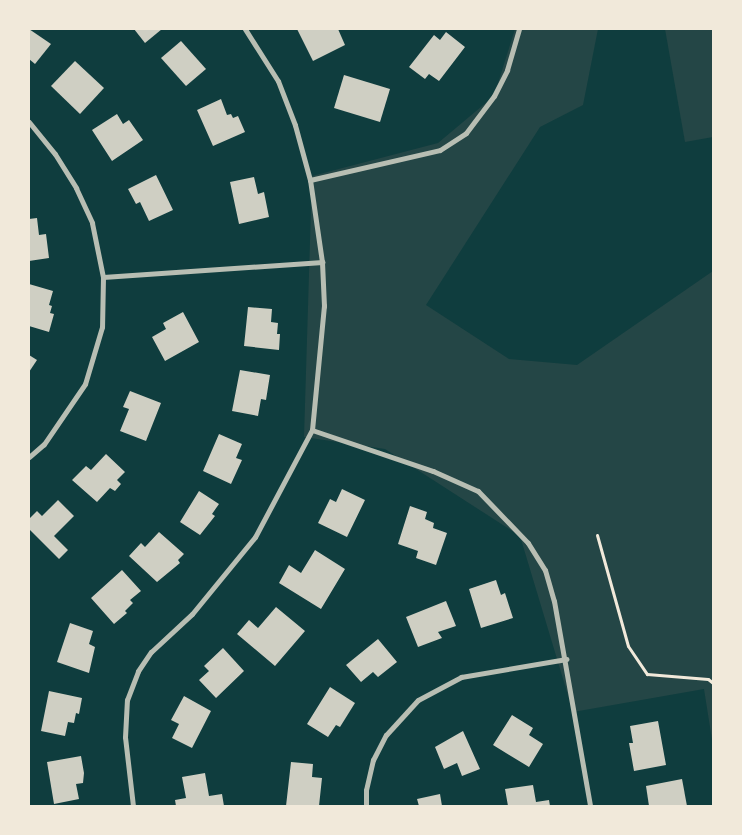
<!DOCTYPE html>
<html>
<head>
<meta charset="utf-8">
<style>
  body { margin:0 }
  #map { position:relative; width:742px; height:835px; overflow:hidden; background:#0f3d3e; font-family:Cabin,sans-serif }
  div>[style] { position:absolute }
  .green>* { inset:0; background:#244646 }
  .building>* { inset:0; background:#cfcfc3 }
  .path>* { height:3px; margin:-1.5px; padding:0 1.5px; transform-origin:1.5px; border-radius:1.5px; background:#f1e9da }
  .minor>* { height:5px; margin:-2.5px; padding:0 2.5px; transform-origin:2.5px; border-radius:2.5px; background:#b8beb3 }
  span { translate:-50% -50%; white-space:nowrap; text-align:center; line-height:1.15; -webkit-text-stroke:5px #f1e9da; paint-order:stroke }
  .frame { position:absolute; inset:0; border:30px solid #f1e9da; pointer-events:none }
</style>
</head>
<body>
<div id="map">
  <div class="green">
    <i style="clip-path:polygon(515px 29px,598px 29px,583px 105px,540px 127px,426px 305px,509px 359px,577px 365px,713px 271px,713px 746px,704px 689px,573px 712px,520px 536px,385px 449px,304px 437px,312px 176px,438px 143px,494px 96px)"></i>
    <i style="clip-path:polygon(665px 29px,713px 29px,713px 137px,685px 142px)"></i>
  </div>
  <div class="building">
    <i style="clip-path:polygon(29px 29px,51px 44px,35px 64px,29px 59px)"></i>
    <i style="clip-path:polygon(134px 29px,162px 29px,145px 43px)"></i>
    <i style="clip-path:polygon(297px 29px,338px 29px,345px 45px,313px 61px)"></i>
    <i style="clip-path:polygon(446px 32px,465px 47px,439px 81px,429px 74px,425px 79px,409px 67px,434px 35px,440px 40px)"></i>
    <i style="clip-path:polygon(181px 41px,206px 69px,186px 86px,161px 58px)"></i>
    <i style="clip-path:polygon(75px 61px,104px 88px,80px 114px,51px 86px)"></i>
    <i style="clip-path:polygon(344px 75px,390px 89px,380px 122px,334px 108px)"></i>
    <i style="clip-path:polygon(221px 99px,227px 115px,231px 114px,233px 118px,238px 116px,245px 132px,213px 146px,197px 110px)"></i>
    <i style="clip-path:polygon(117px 114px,123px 124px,129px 120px,143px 140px,112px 161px,92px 130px)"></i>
    <i style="clip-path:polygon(156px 175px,173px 210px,149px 221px,140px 202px,136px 204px,128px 189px)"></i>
    <i style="clip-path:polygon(254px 177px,258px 194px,264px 192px,269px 217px,239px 224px,230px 182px)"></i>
    <i style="clip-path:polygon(37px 218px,39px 235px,46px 234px,49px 258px,29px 261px,29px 219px)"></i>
    <i style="clip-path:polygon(29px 284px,53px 291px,49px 305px,52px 306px,50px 313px,54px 314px,49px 332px,29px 326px)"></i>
    <i style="clip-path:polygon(248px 307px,272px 309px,271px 322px,278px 323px,277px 334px,280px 334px,279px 350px,244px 346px)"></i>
    <i style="clip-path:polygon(183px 312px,199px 342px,165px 361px,152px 337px,166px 329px,163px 323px)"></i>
    <i style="clip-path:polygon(29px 355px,37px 360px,29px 372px)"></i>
    <i style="clip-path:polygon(240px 370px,270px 375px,266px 400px,261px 399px,258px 416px,232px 411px)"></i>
    <i style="clip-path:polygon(130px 391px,161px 403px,146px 441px,120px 431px,129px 409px,123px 407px)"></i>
    <i style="clip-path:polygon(219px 434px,242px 444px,236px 458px,242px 460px,231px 484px,203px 471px)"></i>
    <i style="clip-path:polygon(106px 454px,125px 472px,117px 480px,121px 484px,115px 491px,110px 488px,97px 502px,72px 480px,86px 466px,91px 470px)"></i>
    <i style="clip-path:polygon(342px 489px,365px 500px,347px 537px,318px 523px,330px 499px,336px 502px)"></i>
    <i style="clip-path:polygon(199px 491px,219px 504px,212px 514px,215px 516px,200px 535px,180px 522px)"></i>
    <i style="clip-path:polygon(58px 500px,74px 516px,54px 536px,68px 550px,59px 559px,29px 529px,29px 519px,37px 511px,42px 516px)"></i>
    <i style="clip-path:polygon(410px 506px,427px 512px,425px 519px,434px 523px,433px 528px,447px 533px,436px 565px,416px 558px,418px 551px,398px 544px)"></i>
    <i style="clip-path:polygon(159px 532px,184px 554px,178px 560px,180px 563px,157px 582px,129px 556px,141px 543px,145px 547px)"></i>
    <i style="clip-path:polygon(315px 550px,345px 569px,321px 609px,279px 583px,289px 565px,301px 573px)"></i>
    <i style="clip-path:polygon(122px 570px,141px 591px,130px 600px,133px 603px,125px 611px,127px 613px,114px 624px,91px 598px)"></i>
    <i style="clip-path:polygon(496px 580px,501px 595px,505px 593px,513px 618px,481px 628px,469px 589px)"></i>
    <i style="clip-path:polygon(446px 601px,456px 626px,438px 632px,442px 638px,418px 647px,406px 617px)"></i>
    <i style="clip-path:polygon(276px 607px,305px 631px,275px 666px,237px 634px,249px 620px,258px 628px)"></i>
    <i style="clip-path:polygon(70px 623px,93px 631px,89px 644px,95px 647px,89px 673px,57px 662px)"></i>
    <i style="clip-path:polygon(378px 639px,397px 662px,378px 677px,373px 672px,361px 682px,346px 665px)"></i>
    <i style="clip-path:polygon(223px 648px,244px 671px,216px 698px,199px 680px,209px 671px,204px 666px)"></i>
    <i style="clip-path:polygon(330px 687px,355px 703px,340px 727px,336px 725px,328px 737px,307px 724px)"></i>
    <i style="clip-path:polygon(49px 691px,82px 698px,79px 714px,76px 713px,74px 723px,68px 722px,65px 736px,41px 731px)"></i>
    <i style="clip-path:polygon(184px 696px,211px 711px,192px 748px,172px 738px,179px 724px,171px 720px)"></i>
    <i style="clip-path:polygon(512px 715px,533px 728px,529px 735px,543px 744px,529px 767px,493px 745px)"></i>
    <i style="clip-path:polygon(658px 721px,666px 765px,634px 771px,629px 743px,633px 743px,630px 726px)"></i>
    <i style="clip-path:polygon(463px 731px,480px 769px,462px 776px,457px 763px,444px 769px,435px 747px)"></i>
    <i style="clip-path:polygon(81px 756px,84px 773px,83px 783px,76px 784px,79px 799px,54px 804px,47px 762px)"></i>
    <i style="clip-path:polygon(291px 762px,313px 764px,312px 777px,322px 778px,319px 806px,286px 806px)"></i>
    <i style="clip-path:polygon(205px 773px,209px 796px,222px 794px,224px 806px,176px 806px,175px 800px,186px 798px,182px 777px)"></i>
    <i style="clip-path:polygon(682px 779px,687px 806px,649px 806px,646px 786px)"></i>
    <i style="clip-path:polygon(533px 785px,536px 802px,549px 800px,550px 806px,508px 806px,505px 789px)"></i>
    <i style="clip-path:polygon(440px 794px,442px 806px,419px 806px,417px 799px)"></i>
  </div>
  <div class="path">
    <i style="left:597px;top:535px;width:115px;rotate:74.4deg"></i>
    <i style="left:628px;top:646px;width:34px;rotate:56deg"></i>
    <i style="left:647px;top:674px;width:61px;rotate:4.7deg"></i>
    <i style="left:708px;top:679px;width:6px;rotate:39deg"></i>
  </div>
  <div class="minor">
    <i style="left:29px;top:122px;width:41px;rotate:50.9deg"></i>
    <i style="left:55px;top:154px;width:40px;rotate:58deg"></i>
    <i style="left:76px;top:188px;width:38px;rotate:65deg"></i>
    <i style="left:92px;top:223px;width:55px;rotate:78.5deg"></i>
    <i style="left:103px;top:277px;width:50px;rotate:91.1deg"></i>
    <i style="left:102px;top:327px;width:59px;rotate:106.6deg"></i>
    <i style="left:85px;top:384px;width:73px;rotate:124.3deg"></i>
    <i style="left:44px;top:444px;width:20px;rotate:139deg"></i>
    <i style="left:310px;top:180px;width:133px;rotate:-13deg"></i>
    <i style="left:440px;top:150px;width:31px;rotate:-33deg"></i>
    <i style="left:466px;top:133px;width:46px;rotate:-52.9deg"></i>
    <i style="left:494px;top:96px;width:29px;rotate:-63deg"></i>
    <i style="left:507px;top:70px;width:43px;rotate:-73.7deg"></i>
    <i style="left:103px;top:277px;width:220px;rotate:-3.9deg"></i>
    <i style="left:312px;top:430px;width:128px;rotate:18.7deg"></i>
    <i style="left:433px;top:471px;width:49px;rotate:24deg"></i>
    <i style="left:478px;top:491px;width:72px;rotate:46.1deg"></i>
    <i style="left:528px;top:543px;width:32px;rotate:58deg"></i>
    <i style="left:545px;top:570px;width:32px;rotate:74deg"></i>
    <i style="left:554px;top:601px;width:208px;rotate:80deg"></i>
    <i style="left:133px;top:806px;width:69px;rotate:-96.6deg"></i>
    <i style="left:125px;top:737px;width:37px;rotate:-87deg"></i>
    <i style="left:127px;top:700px;width:31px;rotate:-69deg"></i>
    <i style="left:138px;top:671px;width:23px;rotate:-56deg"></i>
    <i style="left:151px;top:652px;width:56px;rotate:-42.8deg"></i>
    <i style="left:192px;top:614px;width:99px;rotate:-50.7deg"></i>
    <i style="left:255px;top:537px;width:121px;rotate:-62deg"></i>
    <i style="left:312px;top:430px;width:125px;rotate:-84.5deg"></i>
    <i style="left:324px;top:306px;width:44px;rotate:-92.6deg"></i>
    <i style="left:322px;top:262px;width:83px;rotate:-98.3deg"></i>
    <i style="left:310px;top:180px;width:57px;rotate:-105.3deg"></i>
    <i style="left:295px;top:125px;width:47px;rotate:-111.1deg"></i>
    <i style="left:278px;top:81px;width:62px;rotate:-122.4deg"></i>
    <i style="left:366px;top:806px;width:16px;rotate:-90deg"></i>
    <i style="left:366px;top:790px;width:31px;rotate:-77deg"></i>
    <i style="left:373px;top:760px;width:28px;rotate:-63deg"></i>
    <i style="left:386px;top:735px;width:47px;rotate:-47.6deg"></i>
    <i style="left:418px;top:700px;width:49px;rotate:-28.1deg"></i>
    <i style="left:461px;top:677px;width:107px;rotate:-9.7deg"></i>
  </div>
  <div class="frame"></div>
</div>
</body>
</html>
